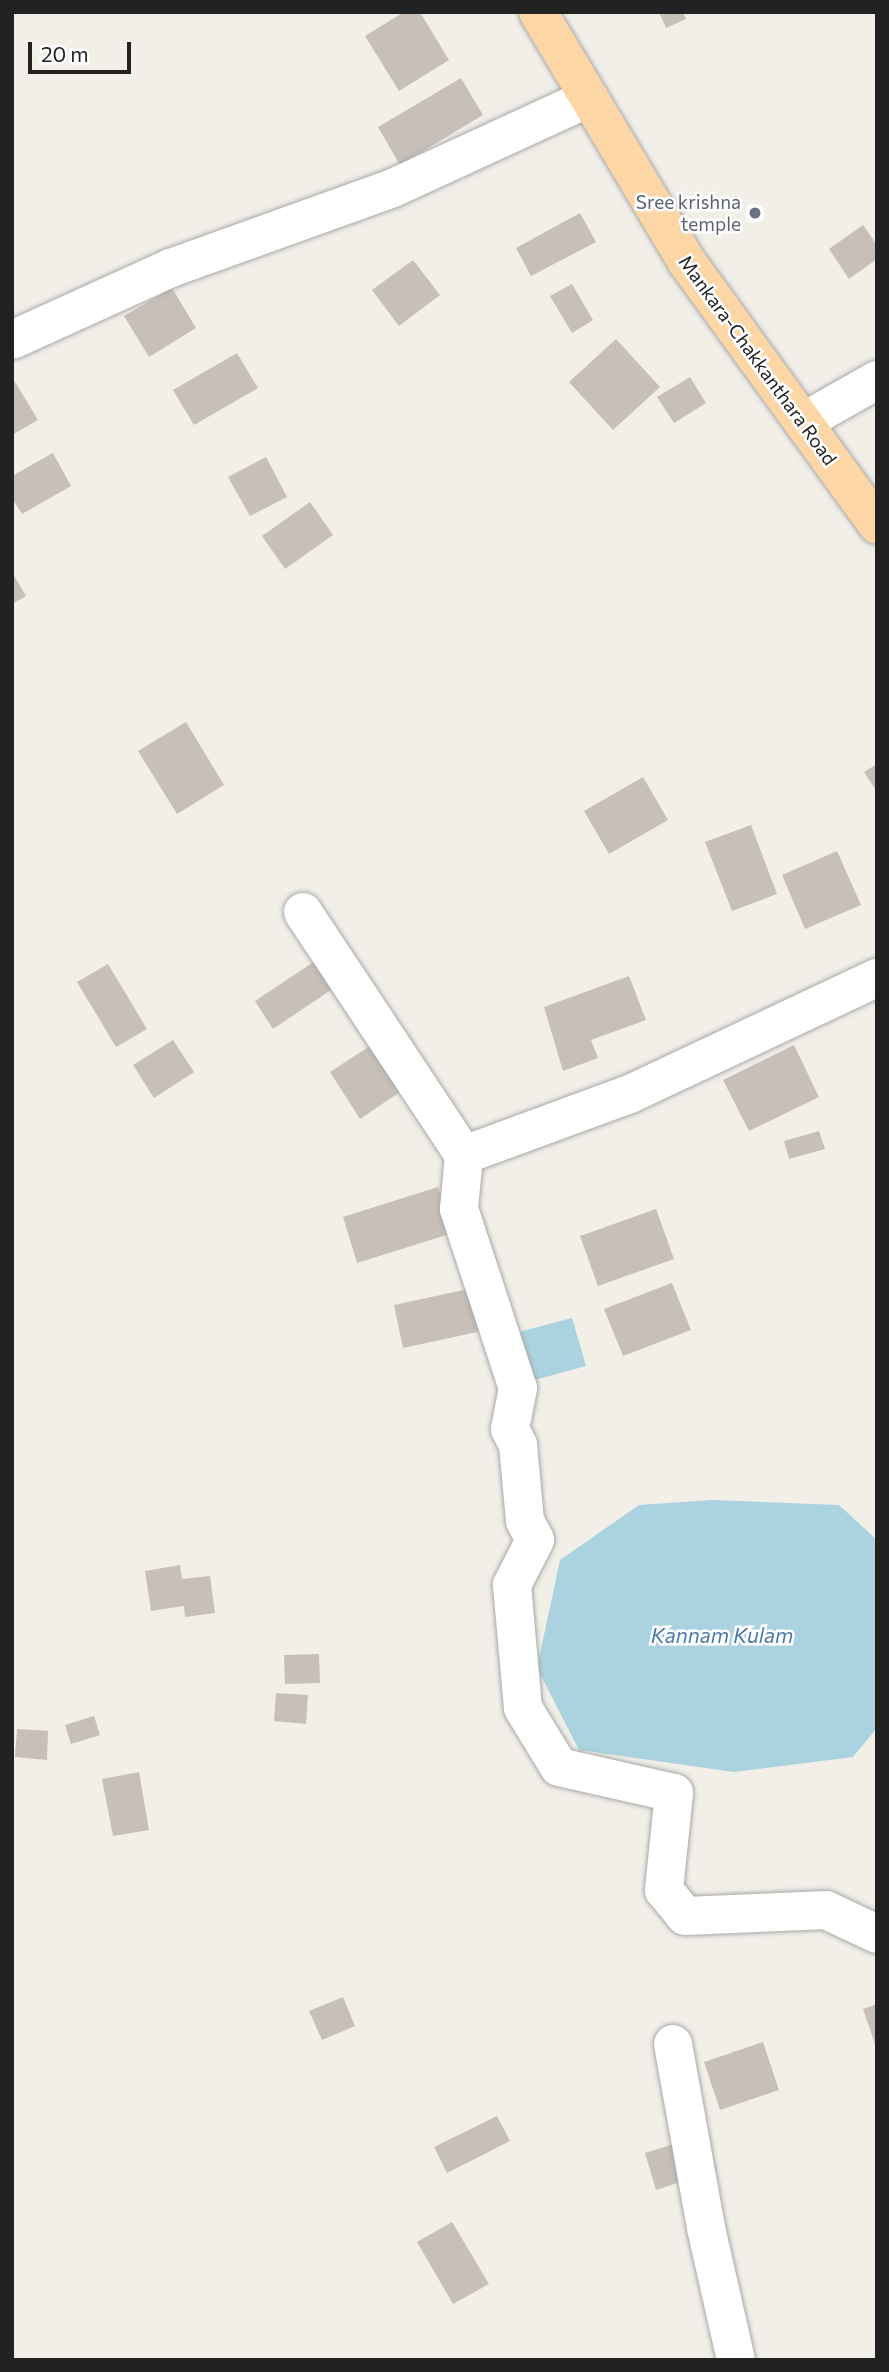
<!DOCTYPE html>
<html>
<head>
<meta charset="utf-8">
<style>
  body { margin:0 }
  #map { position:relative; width:889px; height:2372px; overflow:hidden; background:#f2efe9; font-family:Commissioner,sans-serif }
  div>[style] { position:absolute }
  .water>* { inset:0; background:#aad3df }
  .building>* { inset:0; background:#c7bfb8 }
  .roads { filter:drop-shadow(0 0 2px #a9a9a9) drop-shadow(0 0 2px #a9a9a9) }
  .minor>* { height:38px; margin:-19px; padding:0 19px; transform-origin:19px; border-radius:19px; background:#fff }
  .major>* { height:38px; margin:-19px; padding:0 19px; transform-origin:19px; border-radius:19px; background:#fcd6a4 }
  .dots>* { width:19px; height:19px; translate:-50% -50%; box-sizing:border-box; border:4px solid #fff; border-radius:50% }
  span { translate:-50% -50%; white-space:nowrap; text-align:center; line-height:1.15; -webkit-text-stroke:5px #fff; paint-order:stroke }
  .worship-label { font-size:19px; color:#5b616d }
  .right { translate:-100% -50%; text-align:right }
  .street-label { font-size:19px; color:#222 }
  .water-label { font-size:21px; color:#4a7aab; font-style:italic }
  .frame { position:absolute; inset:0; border:14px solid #222; pointer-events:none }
  .scale { position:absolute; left:28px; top:42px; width:103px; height:32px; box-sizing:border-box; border:4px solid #222; border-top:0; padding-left:9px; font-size:21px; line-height:24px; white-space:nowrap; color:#222; -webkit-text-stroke:5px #fff; paint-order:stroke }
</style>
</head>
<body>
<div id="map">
  <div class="water">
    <i style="clip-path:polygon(572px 1318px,586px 1366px,524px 1383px,511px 1334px)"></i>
    <i style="clip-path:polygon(712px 1500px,839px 1505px,877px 1540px,877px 1728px,853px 1757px,734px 1772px,579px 1750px,537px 1668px,560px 1560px,639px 1505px)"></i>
  </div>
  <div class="building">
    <i style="clip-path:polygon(404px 12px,420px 12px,449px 60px,399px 91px,365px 36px)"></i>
    <i style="clip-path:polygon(659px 12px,683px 12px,686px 19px,666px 28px)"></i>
    <i style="clip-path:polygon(461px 78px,483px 115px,400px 165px,378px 127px)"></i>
    <i style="clip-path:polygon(580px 213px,596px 242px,531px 276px,516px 248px)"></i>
    <i style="clip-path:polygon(863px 225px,877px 245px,877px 259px,849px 279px,829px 249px)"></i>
    <i style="clip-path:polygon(413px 260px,440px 295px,399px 326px,372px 290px)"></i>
    <i style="clip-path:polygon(572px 284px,593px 320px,572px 333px,550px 296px)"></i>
    <i style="clip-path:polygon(172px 288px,196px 328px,149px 357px,124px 316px)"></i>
    <i style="clip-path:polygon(616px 339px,660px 387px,613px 430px,569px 382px)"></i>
    <i style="clip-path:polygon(237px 353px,258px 388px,194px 425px,173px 390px)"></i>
    <i style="clip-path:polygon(12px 377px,38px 420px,12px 435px)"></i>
    <i style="clip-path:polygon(690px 377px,706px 403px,674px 423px,657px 397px)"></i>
    <i style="clip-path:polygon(53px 453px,71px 486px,22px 514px,12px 498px,12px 476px)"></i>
    <i style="clip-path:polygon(266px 457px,287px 497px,250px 516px,228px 477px)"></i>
    <i style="clip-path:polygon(310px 502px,333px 535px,285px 569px,262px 536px)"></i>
    <i style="clip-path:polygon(12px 572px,26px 596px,12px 604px)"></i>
    <i style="clip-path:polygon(186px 722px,224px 785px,177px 814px,138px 751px)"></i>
    <i style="clip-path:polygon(877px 764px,877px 792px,864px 772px)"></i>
    <i style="clip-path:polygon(643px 777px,668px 820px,609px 854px,584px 811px)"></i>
    <i style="clip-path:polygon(751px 825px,777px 894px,732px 911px,705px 842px)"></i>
    <i style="clip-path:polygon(837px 851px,861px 905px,805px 929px,782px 875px)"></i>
    <i style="clip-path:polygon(315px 961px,334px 988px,273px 1029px,255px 1001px)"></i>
    <i style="clip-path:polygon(108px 964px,147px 1029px,116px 1047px,77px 982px)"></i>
    <i style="clip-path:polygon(629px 976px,646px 1020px,591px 1040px,598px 1058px,563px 1071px,544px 1007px)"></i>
    <i style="clip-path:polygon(173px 1040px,194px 1072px,154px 1098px,133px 1065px)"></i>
    <i style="clip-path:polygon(379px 1040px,409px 1086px,360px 1119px,330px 1072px)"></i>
    <i style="clip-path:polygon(794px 1045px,819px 1097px,749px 1131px,723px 1080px)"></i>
    <i style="clip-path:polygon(819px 1131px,825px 1149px,789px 1159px,784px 1141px)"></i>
    <i style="clip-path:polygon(438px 1187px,453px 1233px,357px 1263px,343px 1217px)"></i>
    <i style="clip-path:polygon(656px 1209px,674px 1259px,598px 1286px,580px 1236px)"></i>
    <i style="clip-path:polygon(672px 1283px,691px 1330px,623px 1356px,604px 1309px)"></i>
    <i style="clip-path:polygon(473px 1288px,482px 1331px,403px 1348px,394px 1305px)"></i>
    <i style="clip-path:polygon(180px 1565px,182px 1579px,210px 1576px,215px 1613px,185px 1617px,184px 1606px,151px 1611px,145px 1571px)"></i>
    <i style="clip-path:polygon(319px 1654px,320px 1683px,285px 1684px,284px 1655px)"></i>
    <i style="clip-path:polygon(276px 1693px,308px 1695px,306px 1724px,274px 1721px)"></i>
    <i style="clip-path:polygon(94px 1716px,100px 1735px,71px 1744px,65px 1725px)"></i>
    <i style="clip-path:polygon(17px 1729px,48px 1731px,47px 1760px,15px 1757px)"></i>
    <i style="clip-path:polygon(139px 1772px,149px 1830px,113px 1836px,102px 1779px)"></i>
    <i style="clip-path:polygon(343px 1997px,355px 2026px,322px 2040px,309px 2011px)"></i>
    <i style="clip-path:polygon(877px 2004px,877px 2047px,876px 2047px,863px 2009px)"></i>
    <i style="clip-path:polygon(763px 2042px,779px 2090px,720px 2110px,704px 2062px)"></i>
    <i style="clip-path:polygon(497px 2116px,510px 2141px,447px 2173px,434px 2147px)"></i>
    <i style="clip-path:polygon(706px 2134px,717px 2170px,656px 2190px,645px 2153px)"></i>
    <i style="clip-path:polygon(452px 2222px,489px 2284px,453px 2304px,417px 2242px)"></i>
  </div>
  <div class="roads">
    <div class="minor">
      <i style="left:12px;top:340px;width:175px;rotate:-24.4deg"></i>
      <i style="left:171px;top:268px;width:236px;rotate:-19.8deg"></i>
      <i style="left:393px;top:188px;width:216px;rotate:-24.7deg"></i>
      <i style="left:803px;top:422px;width:85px;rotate:-29.6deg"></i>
      <i style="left:303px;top:912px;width:291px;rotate:56.5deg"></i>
      <i style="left:464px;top:1155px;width:177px;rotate:-20.2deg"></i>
      <i style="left:630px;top:1094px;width:273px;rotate:-25.2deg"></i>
      <i style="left:464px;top:1155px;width:54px;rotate:95.3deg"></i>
      <i style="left:459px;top:1209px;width:188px;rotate:71.8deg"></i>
      <i style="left:518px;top:1388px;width:42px;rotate:101deg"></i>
      <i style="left:510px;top:1429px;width:18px;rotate:63deg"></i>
      <i style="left:518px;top:1445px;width:76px;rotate:84.7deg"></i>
      <i style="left:525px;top:1521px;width:21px;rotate:62deg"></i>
      <i style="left:535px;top:1540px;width:51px;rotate:117.1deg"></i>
      <i style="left:512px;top:1585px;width:123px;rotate:84.9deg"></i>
      <i style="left:523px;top:1708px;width:69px;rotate:58.6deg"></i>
      <i style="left:559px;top:1767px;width:118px;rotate:12.7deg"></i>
      <i style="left:674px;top:1793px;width:98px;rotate:95.9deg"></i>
      <i style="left:664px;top:1890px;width:33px;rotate:51deg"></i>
      <i style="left:685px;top:1916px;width:141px;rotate:-2.4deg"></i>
      <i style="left:826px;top:1910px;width:56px;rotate:25.2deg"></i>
      <i style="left:673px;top:2044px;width:187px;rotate:79.8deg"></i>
      <i style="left:706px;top:2228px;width:135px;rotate:77.2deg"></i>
    </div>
    <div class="major">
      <i style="left:538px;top:12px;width:291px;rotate:59.2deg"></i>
      <i style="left:687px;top:262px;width:324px;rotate:54.1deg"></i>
    </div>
  </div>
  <div class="dots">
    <i style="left:755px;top:213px;background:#6b7280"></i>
  </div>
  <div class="worship-label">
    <span class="right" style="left:741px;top:213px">Sree krishna<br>temple</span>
  </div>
  <div class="street-label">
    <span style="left:758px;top:360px;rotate:54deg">Mankara-Chakkanthara Road</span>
  </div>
  <div class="water-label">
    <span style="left:722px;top:1635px">Kannam Kulam</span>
  </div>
  <div class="frame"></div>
  <div class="scale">20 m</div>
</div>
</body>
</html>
